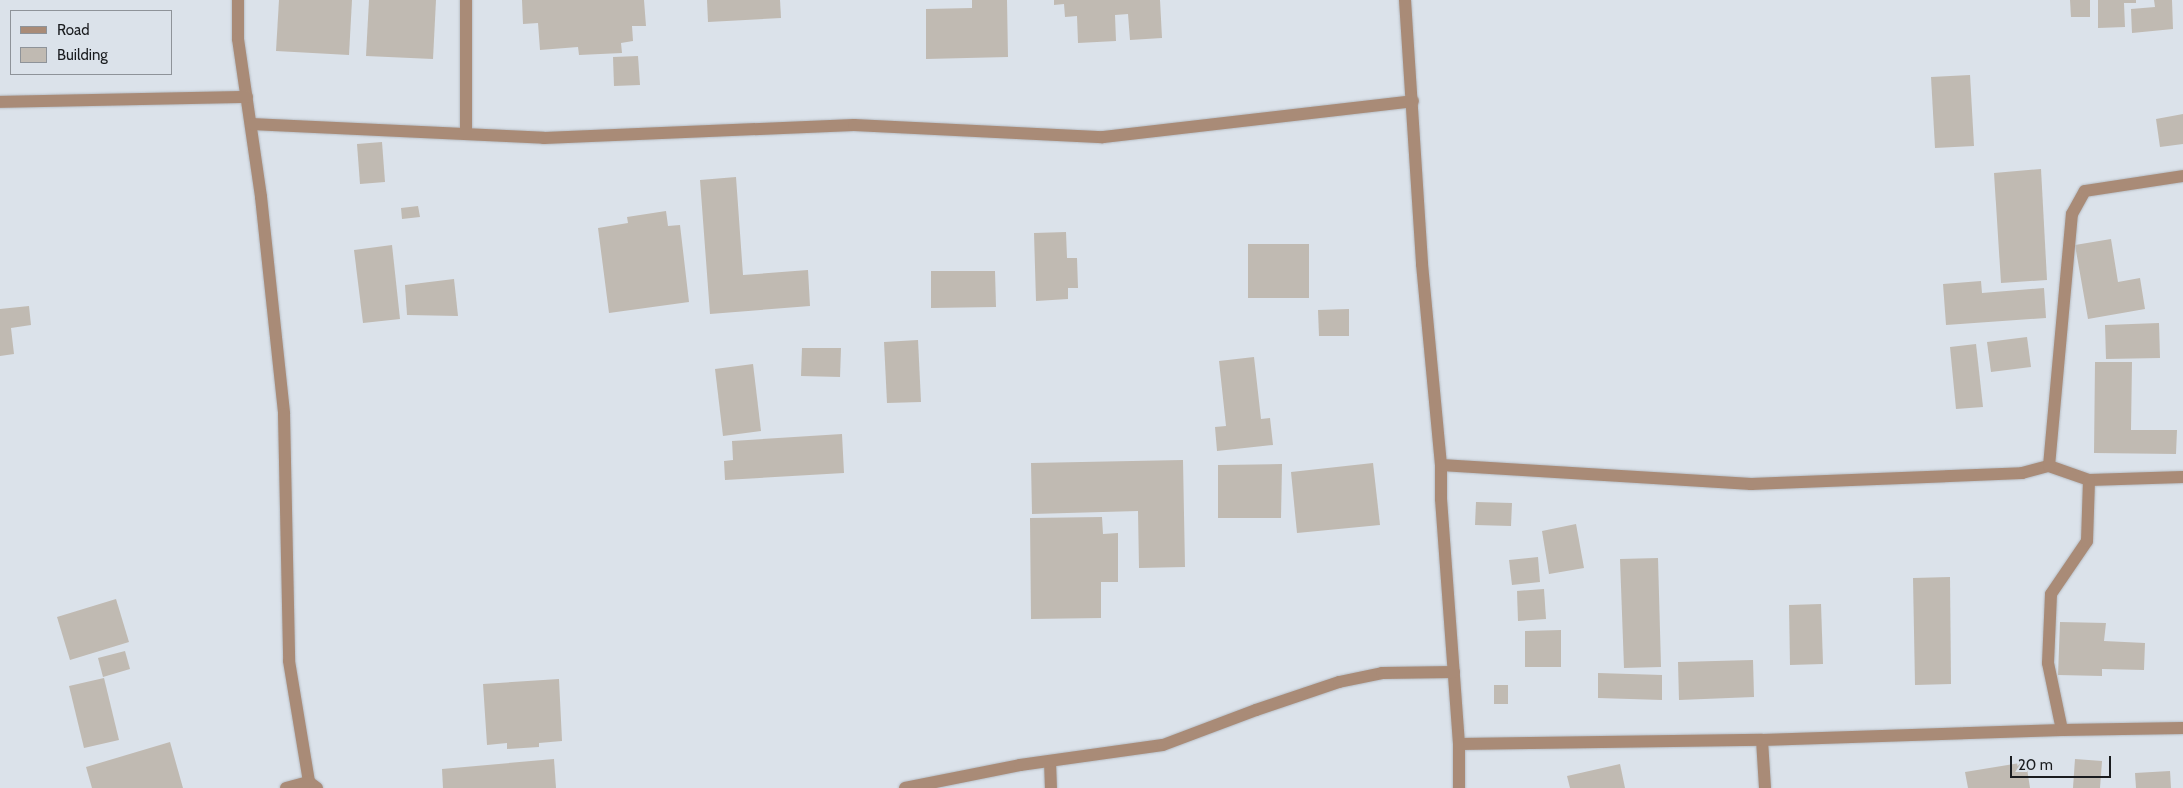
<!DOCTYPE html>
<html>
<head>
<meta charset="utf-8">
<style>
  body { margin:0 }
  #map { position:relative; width:2183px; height:788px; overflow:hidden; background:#dbe2ea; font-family:Cabin,sans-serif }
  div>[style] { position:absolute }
  .building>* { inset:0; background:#c0bab2 }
  .roads { filter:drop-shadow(0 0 1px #b8bec5) drop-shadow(0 0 1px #b8bec5) }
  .minor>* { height:12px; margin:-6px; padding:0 6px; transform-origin:6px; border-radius:6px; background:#a98b77 }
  span { translate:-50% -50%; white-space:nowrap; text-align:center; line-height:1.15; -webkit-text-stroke:4px #dbe2ea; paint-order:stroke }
  .legend { position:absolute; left:10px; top:10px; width:162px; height:65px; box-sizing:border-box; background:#dbe2ea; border:1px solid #8e9399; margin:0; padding:6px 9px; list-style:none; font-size:15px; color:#1a1c1f }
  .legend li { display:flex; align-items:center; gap:10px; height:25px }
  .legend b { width:25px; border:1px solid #8e9399 }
  .scale { position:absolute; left:2010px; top:756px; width:101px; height:22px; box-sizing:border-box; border:2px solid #1a1c1f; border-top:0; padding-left:6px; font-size:15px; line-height:18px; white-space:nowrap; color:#1a1c1f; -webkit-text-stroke:4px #dbe2ea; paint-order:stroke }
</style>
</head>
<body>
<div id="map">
  <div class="building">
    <i style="clip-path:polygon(279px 0,352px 0,349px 55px,276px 51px)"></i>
    <i style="clip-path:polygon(369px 0,436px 0,433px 59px,366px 56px)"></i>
    <i style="clip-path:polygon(522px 0,644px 0,646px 26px,632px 26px,633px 41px,621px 43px,622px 53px,579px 55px,578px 47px,540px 50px,538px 23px,523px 24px)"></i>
    <i style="clip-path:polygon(707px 0,780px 0,781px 18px,708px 22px)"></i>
    <i style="clip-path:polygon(972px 0,1007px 0,1008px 57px,926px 59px,926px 9px,972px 8px)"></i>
    <i style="clip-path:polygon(1054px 0,1160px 0,1162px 38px,1130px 40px,1128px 14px,1115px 15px,1116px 41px,1078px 43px,1077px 16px,1065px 17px,1064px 4px,1054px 5px)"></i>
    <i style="clip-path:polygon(2070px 0,2090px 0,2090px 17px,2071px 17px)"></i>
    <i style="clip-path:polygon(2098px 0,2136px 0,2136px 3px,2124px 3px,2125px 27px,2098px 28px)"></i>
    <i style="clip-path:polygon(2154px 0,2172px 0,2173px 29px,2132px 33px,2131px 9px,2155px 7px)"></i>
    <i style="clip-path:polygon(638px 56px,640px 85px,614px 86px,613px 57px)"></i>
    <i style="clip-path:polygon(1970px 75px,1974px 146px,1935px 148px,1931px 77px)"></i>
    <i style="clip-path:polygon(2183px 114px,2183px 144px,2160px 147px,2156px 119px)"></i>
    <i style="clip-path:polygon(382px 142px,385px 182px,360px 184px,357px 144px)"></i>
    <i style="clip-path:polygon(2041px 169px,2047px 280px,2001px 283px,1994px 173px)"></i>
    <i style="clip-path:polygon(736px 177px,743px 275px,808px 270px,810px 306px,710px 314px,700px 180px)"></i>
    <i style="clip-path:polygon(418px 206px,420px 217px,402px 219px,401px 208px)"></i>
    <i style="clip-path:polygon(666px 211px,668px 226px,680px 225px,689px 302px,609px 313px,598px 228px,628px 223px,627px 217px)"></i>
    <i style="clip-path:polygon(1066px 232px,1067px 258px,1077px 258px,1078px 288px,1068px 288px,1068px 299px,1036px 301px,1034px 233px)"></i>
    <i style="clip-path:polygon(2111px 239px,2118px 282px,2140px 278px,2145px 309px,2088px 319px,2075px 245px)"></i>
    <i style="clip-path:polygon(1248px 244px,1309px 244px,1309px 298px,1248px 298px)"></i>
    <i style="clip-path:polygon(392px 245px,400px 319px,363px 323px,354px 250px)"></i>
    <i style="clip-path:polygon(931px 271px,995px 271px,996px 307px,931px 308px)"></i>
    <i style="clip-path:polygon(454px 279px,458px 316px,407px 315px,405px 285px)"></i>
    <i style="clip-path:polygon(1981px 281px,1982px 293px,2044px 288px,2046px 318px,1946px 325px,1943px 284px)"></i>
    <i style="clip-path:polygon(29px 306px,31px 325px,11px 328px,14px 354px,0 356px,0 309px)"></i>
    <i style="clip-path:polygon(1349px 309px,1349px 336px,1319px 336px,1318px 310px)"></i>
    <i style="clip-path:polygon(2159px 323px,2160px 358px,2106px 359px,2105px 325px)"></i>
    <i style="clip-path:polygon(2027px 337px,2031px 367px,1991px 372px,1987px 342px)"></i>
    <i style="clip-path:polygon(918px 340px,921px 402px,887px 403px,884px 342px)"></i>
    <i style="clip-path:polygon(1976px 344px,1983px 407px,1956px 409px,1950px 347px)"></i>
    <i style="clip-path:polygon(802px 348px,841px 348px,840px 377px,801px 376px)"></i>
    <i style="clip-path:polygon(1254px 357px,1261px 419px,1270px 418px,1273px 445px,1217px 451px,1215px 427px,1226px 426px,1219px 361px)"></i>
    <i style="clip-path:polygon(2095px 362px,2132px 362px,2131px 430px,2177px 430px,2176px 454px,2094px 453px)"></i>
    <i style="clip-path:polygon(753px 364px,761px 431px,723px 436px,715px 369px)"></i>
    <i style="clip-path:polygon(842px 434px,844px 473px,725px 480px,724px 461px,733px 460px,732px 441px)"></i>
    <i style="clip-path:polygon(1183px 460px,1185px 567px,1139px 568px,1138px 511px,1032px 514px,1031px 463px)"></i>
    <i style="clip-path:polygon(1373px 463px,1380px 525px,1297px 533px,1291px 472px)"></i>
    <i style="clip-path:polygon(1282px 464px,1281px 518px,1218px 518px,1218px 465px)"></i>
    <i style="clip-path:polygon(1476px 502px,1512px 503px,1511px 526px,1475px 525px)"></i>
    <i style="clip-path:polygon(1102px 517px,1103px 534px,1118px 533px,1118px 582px,1101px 582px,1101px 618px,1031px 619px,1030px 518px)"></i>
    <i style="clip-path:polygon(1576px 524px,1584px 568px,1549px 574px,1542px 531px)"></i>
    <i style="clip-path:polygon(1538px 557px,1540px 582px,1512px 585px,1509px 560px)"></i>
    <i style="clip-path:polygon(1658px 558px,1661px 667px,1624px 668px,1620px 559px)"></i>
    <i style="clip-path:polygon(1950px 577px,1951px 684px,1915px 685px,1913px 578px)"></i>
    <i style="clip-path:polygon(1544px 589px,1546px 619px,1518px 621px,1517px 591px)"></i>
    <i style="clip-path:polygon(116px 599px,129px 642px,70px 660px,57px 617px)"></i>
    <i style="clip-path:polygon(1821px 604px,1823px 664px,1790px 665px,1789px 605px)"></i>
    <i style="clip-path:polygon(2060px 622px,2106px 623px,2104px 641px,2145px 643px,2144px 670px,2102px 669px,2102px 676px,2058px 675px)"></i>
    <i style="clip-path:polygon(1561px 630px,1561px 667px,1525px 667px,1525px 631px)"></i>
    <i style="clip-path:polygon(125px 651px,130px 669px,103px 677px,98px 658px)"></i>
    <i style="clip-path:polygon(1753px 660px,1754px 697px,1679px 700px,1678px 662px)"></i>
    <i style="clip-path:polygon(1598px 673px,1662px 675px,1662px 700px,1598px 698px)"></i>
    <i style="clip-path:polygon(104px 678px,119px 740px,84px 748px,69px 686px)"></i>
    <i style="clip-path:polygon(559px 679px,562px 741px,539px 743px,539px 747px,507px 749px,507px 743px,487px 745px,483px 684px)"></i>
    <i style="clip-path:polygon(1494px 685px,1508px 685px,1508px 704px,1494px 704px)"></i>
    <i style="clip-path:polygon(170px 742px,183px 788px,92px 788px,86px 767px)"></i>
    <i style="clip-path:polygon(554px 759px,556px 788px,443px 788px,442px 769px)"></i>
    <i style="clip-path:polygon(2075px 759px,2102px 761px,2100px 788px,2073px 788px)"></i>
    <i style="clip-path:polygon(2026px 762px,2030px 788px,1968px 788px,1965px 772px)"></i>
    <i style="clip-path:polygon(1620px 764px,1625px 788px,1570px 788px,1567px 776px)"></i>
    <i style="clip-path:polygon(2170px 771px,2171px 788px,2136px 788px,2135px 773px)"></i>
  </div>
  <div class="roads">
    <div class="minor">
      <i style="left:238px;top:0;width:39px;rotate:90deg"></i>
      <i style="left:238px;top:39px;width:160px;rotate:81.7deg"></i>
      <i style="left:261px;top:197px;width:218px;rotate:83.9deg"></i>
      <i style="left:284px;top:414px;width:247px;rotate:88.8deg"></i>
      <i style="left:289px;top:661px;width:123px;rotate:80.6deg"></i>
      <i style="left:309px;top:782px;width:10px;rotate:37deg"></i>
      <i style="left:1405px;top:0;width:265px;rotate:86.3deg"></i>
      <i style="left:1422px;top:264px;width:202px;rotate:84.6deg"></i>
      <i style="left:1441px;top:465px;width:34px;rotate:90deg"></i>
      <i style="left:1441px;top:499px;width:246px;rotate:85.8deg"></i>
      <i style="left:1459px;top:744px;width:44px;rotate:90deg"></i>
      <i style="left:0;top:102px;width:247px;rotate:-1.2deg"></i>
      <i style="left:251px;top:124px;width:293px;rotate:2.7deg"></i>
      <i style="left:544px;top:138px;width:310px;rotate:-2.4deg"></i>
      <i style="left:854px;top:125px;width:249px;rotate:2.8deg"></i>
      <i style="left:1103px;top:137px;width:312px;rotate:-6.6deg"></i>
      <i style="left:466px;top:133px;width:133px;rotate:-90deg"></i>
      <i style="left:1441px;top:465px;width:311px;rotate:3.5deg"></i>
      <i style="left:1751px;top:484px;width:271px;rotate:-2.3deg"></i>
      <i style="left:2022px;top:473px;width:28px;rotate:-15deg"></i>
      <i style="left:2049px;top:466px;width:42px;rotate:19.3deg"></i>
      <i style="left:2089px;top:480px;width:94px;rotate:-1.8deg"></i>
      <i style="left:2049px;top:466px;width:253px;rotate:-84.8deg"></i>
      <i style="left:2072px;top:214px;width:26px;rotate:-61deg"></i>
      <i style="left:2085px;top:191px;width:99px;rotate:-8.7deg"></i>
      <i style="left:2062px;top:730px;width:68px;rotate:-101.8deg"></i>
      <i style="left:2048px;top:663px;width:69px;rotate:-87.5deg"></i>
      <i style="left:2051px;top:594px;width:64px;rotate:-55.8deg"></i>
      <i style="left:2087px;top:541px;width:61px;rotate:-88.1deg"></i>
      <i style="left:1762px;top:740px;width:48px;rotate:86.4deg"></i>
      <i style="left:1459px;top:744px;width:303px;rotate:-0.8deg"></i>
      <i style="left:1762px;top:740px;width:300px;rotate:-1.9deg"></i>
      <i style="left:2062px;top:730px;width:121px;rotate:-0.9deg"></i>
      <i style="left:1050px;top:761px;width:27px;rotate:88deg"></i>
      <i style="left:286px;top:788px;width:24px;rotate:-15deg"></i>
      <i style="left:905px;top:788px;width:117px;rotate:-11.3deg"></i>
      <i style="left:1020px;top:765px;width:144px;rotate:-8deg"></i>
      <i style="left:1163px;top:745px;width:99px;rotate:-20.6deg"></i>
      <i style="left:1256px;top:710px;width:88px;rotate:-18.6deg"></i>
      <i style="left:1339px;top:682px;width:44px;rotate:-11.8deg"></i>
      <i style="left:1382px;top:673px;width:72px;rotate:-0.8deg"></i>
    </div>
  </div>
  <ul class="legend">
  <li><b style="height:6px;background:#a98b77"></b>Road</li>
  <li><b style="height:14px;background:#c0bab2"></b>Building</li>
  </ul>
  <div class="scale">20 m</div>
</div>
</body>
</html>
